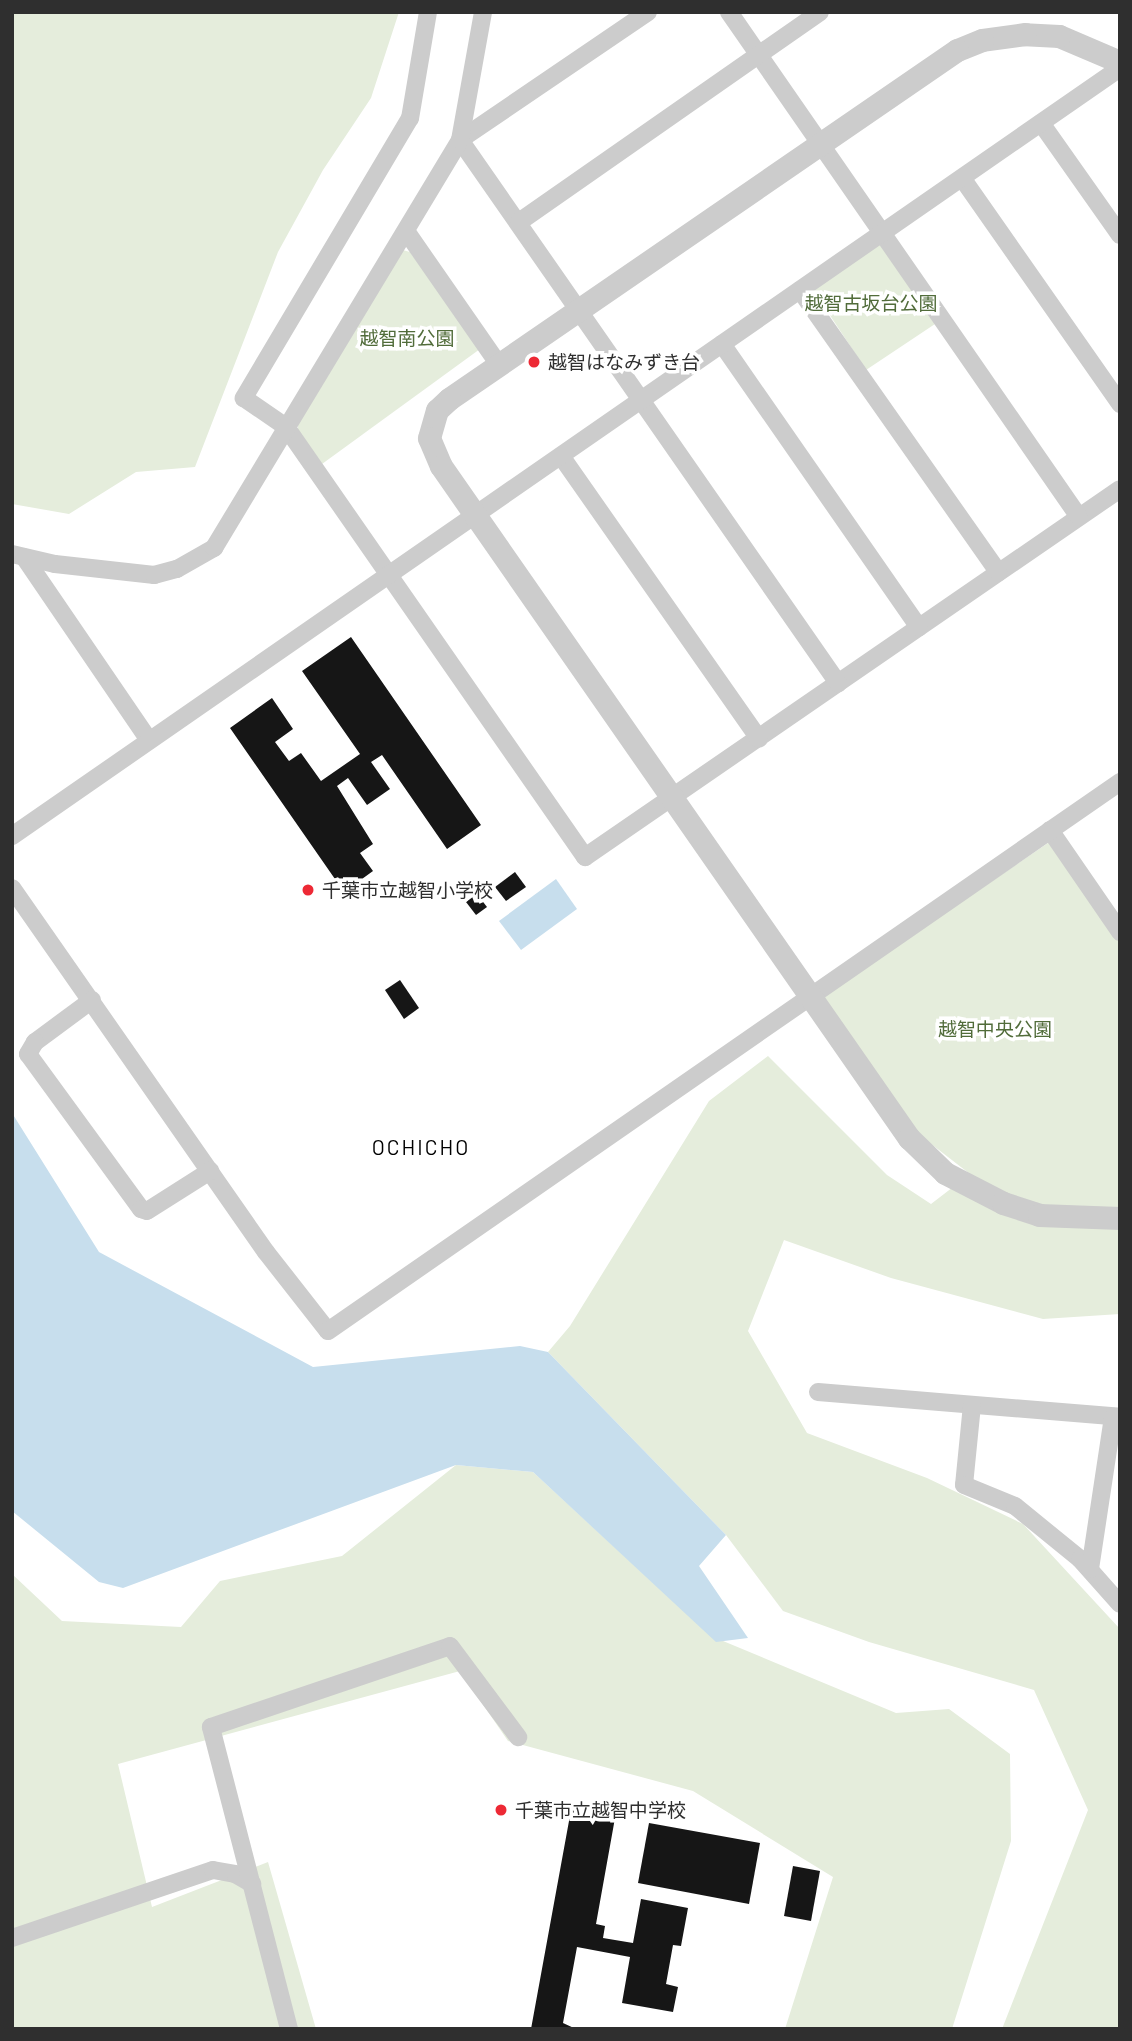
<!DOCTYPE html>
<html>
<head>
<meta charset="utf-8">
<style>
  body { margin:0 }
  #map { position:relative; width:1132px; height:2041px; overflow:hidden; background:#fff; font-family:Barlow,"Noto Sans JP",sans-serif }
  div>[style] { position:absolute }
  .green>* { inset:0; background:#e5eddc }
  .water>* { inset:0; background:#c7deed }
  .building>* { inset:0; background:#161616 }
  .minor>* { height:18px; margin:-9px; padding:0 9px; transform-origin:9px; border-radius:9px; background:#ccc }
  .tertiary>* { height:23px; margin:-11.5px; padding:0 11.5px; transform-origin:11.5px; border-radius:11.5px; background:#ccc }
  .dots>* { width:19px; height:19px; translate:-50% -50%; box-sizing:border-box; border:4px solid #fff; border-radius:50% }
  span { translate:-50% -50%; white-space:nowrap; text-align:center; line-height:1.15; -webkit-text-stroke:7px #fff; paint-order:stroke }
  .park-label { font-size:19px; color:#516c3a }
  .poi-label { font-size:19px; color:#2f2f2f }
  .left { translate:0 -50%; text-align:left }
  .neighbourhood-label { font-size:21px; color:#000; letter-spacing:2px }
  .frame { position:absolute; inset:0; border:14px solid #2f2f2f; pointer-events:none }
</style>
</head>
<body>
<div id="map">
  <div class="green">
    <i style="clip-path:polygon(12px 12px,399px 12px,371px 98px,323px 170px,278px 252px,195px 467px,136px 472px,69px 514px,12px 504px)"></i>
    <i style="clip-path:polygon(878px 240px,935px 324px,866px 370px,812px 288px)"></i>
    <i style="clip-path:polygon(399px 249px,410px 252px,480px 349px,322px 464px,298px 431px,298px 420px)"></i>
    <i style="clip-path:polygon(1051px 841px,1120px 941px,1120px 1314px,1043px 1319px,891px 1278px,784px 1240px,748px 1331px,807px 1433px,927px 1478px,1023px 1524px,1120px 1629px,1120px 2029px,1002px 2029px,1088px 1810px,1034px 1690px,869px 1642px,783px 1611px,726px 1535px,548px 1352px,570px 1326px,709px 1101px,768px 1056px,887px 1175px,931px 1204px,970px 1174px,913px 1130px,821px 997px)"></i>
    <i style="clip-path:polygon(456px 1465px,533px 1472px,711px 1636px,896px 1713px,949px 1709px,1010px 1754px,1011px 1841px,952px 2029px,785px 2029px,833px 1877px,693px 1791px,508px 1741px,460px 1671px,118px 1764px,152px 1907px,268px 1862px,316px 2029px,12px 2029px,12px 1574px,62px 1621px,181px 1627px,220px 1581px,342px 1556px)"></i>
  </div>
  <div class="water">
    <i style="clip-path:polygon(556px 879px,577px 909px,521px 950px,499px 921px)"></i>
    <i style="clip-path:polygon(12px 1113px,99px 1252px,313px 1367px,520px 1346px,548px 1352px,726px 1535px,699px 1566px,748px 1638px,716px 1642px,533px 1472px,456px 1465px,123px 1588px,99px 1582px,12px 1511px)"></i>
  </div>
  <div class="building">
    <i style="clip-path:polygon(351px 637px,481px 825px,447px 849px,382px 755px,371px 762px,390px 789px,367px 805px,348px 778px,337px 786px,373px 844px,360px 853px,373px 871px,344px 892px,230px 728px,272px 698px,293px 729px,275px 742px,289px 761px,301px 753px,321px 781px,360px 754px,302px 671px)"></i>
    <i style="clip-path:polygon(515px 872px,526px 887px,506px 901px,495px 887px)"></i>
    <i style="clip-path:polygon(477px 894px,487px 907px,476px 915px,466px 902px)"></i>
    <i style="clip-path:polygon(400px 980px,419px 1008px,404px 1019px,385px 990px)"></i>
    <i style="clip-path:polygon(571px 1810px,615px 1818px,596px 1924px,605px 1926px,603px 1938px,633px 1943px,641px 1899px,688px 1908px,681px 1946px,673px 1945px,666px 1984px,678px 1987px,673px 2012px,622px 2003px,630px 1957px,577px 1947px,563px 2023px,576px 2029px,531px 2029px)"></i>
    <i style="clip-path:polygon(649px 1823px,760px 1843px,749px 1904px,638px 1883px)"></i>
    <i style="clip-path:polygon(793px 1866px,820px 1871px,811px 1921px,784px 1916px)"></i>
  </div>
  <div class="minor">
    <i style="left:428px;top:12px;width:108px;rotate:99.6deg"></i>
    <i style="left:410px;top:118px;width:326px;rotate:120.7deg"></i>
    <i style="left:244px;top:398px;width:51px;rotate:34.6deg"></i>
    <i style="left:286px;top:427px;width:524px;rotate:55.19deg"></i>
    <i style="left:585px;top:857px;width:649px;rotate:-34.52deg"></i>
    <i style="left:648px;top:12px;width:227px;rotate:145.8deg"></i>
    <i style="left:460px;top:140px;width:662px;rotate:55.16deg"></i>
    <i style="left:729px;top:12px;width:614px;rotate:55.28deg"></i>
    <i style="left:1041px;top:123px;width:137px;rotate:54.8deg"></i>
    <i style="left:962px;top:178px;width:276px;rotate:55deg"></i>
    <i style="left:519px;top:222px;width:367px;rotate:-34.9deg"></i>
    <i style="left:406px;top:231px;width:163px;rotate:55.2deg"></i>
    <i style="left:800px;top:290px;width:345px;rotate:54.9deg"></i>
    <i style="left:722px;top:344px;width:345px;rotate:55.2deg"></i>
    <i style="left:561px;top:456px;width:345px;rotate:55deg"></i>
    <i style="left:12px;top:554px;width:44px;rotate:13.1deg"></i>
    <i style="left:55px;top:564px;width:100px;rotate:6.3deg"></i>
    <i style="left:154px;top:575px;width:24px;rotate:-15deg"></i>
    <i style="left:177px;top:569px;width:43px;rotate:-29.6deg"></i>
    <i style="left:214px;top:548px;width:476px;rotate:-58.9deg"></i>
    <i style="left:460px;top:140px;width:130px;rotate:-79.8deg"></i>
    <i style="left:24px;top:557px;width:222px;rotate:55.7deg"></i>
    <i style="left:1050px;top:830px;width:124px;rotate:55.5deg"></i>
    <i style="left:12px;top:836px;width:1348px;rotate:-34.73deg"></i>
    <i style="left:12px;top:888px;width:444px;rotate:55.1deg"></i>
    <i style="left:266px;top:1252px;width:100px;rotate:51.9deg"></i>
    <i style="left:328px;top:1331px;width:964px;rotate:-34.73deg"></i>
    <i style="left:92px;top:1000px;width:71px;rotate:143.6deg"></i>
    <i style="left:35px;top:1042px;width:14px;rotate:120deg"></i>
    <i style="left:28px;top:1054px;width:192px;rotate:53.9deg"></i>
    <i style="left:141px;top:1209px;width:6px;rotate:18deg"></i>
    <i style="left:147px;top:1211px;width:75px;rotate:-32.4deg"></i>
    <i style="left:818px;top:1392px;width:303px;rotate:4.7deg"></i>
    <i style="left:972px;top:1405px;width:80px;rotate:95.7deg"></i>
    <i style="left:964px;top:1485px;width:55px;rotate:22.4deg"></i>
    <i style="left:1015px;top:1506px;width:84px;rotate:39.2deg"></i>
    <i style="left:1080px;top:1559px;width:60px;rotate:48.4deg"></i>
    <i style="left:1090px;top:1569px;width:154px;rotate:-81.4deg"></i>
    <i style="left:12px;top:1938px;width:212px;rotate:-18.7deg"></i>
    <i style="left:213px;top:1870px;width:22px;rotate:10deg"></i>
    <i style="left:235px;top:1874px;width:20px;rotate:30deg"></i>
    <i style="left:289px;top:2029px;width:312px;rotate:-104.5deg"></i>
    <i style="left:211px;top:1727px;width:252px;rotate:-18.7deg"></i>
    <i style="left:450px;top:1646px;width:114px;rotate:53.2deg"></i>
  </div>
  <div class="tertiary">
    <i style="left:1120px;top:62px;width:66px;rotate:-156.9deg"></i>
    <i style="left:1059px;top:36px;width:34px;rotate:-177deg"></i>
    <i style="left:1025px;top:34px;width:43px;rotate:172.1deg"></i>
    <i style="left:982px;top:40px;width:27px;rotate:158deg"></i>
    <i style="left:957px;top:50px;width:616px;rotate:145.51deg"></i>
    <i style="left:449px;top:399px;width:16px;rotate:137deg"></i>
    <i style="left:437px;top:410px;width:29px;rotate:106deg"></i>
    <i style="left:429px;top:438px;width:30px;rotate:67deg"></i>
    <i style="left:441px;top:466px;width:819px;rotate:55.15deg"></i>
    <i style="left:909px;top:1138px;width:50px;rotate:44.2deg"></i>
    <i style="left:945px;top:1173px;width:65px;rotate:27.3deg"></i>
    <i style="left:1003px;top:1203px;width:38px;rotate:18deg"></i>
    <i style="left:1039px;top:1215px;width:81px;rotate:2.1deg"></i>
  </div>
  <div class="dots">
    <i style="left:534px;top:362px;background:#ed2935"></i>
    <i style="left:308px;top:890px;background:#ed2935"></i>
    <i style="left:501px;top:1810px;background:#ed2935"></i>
  </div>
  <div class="park-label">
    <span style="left:871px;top:303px">越智古坂台公園</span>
    <span style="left:407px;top:338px">越智南公園</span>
    <span style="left:995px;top:1029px">越智中央公園</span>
  </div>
  <div class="poi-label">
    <span class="left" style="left:548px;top:362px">越智はなみずき台</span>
    <span class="left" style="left:322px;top:890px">千葉市立越智小学校</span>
    <span class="left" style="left:515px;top:1810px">千葉市立越智中学校</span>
  </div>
  <div class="neighbourhood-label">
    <span style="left:421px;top:1147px">OCHICHO</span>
  </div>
  <div class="frame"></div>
</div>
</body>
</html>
